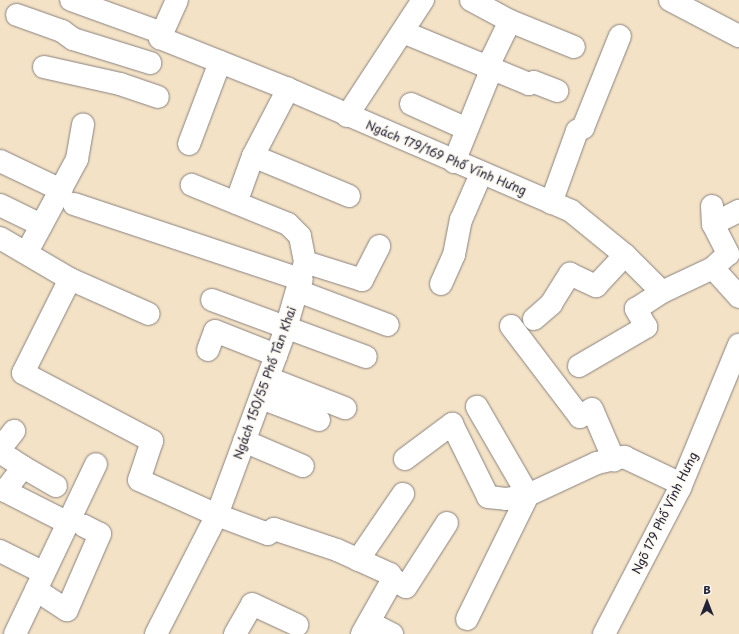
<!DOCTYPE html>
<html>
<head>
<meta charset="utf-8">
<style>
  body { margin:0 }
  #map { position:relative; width:739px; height:634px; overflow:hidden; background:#f3e2c5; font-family:"Playpen Sans",sans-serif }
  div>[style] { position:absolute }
  .roads { filter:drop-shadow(0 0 1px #8a8280) drop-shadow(0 0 1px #8a8280) }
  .minor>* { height:22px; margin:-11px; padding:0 11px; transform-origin:11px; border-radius:11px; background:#fff }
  span { translate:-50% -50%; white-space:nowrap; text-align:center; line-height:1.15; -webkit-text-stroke:3px #fbf7ec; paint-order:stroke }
  .street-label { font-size:12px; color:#22223b }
  .north { position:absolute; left:687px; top:582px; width:40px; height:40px; -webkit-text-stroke:3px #fbf7ec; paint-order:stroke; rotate:0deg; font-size:11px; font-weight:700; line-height:16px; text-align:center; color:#22223b }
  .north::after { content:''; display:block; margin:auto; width:14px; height:18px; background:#22223b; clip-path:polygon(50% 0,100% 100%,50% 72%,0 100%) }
</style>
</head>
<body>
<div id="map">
  <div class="roads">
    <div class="minor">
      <i style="left:71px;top:0;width:97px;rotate:19.9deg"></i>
      <i style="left:177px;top:0;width:42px;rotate:114.1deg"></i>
      <i style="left:160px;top:38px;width:138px;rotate:21.7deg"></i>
      <i style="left:288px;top:89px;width:308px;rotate:23.3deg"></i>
      <i style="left:571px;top:211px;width:70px;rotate:39.2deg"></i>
      <i style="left:625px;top:255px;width:52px;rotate:45deg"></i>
      <i style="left:662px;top:292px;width:56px;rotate:-25.2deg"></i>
      <i style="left:713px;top:268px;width:39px;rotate:48deg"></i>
      <i style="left:471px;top:0;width:44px;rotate:28.3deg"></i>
      <i style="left:510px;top:21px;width:69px;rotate:22.1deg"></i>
      <i style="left:670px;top:0;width:78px;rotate:27.6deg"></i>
      <i style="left:17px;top:15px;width:48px;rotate:19.6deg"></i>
      <i style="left:62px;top:31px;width:14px;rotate:36deg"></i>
      <i style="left:73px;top:39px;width:81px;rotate:17.3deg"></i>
      <i style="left:403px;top:32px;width:136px;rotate:22.4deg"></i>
      <i style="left:529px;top:84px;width:5px;rotate:-22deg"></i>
      <i style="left:534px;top:82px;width:25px;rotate:21deg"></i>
      <i style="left:44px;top:67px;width:78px;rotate:12.6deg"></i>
      <i style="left:120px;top:84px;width:40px;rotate:18.9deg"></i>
      <i style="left:411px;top:104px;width:61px;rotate:24.1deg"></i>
      <i style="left:347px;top:116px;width:139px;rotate:-56.8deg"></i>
      <i style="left:189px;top:144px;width:88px;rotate:-69.3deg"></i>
      <i style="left:253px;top:156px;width:104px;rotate:22.6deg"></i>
      <i style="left:0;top:161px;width:68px;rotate:25.4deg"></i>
      <i style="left:454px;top:162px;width:91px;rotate:-68deg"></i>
      <i style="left:488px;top:78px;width:20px;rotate:-79deg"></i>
      <i style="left:492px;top:58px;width:41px;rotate:-64.1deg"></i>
      <i style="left:236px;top:203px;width:50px;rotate:-70.1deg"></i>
      <i style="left:253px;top:156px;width:76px;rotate:-62.4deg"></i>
      <i style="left:551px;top:203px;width:77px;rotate:-70.1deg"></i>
      <i style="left:577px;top:131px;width:7px;rotate:-27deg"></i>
      <i style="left:583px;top:128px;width:99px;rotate:-68.1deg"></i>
      <i style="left:74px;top:204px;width:240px;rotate:18.4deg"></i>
      <i style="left:0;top:205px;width:46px;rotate:26deg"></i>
      <i style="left:712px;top:206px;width:18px;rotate:87deg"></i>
      <i style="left:713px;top:224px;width:34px;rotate:63deg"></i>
      <i style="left:728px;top:254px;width:21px;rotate:137deg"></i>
      <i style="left:713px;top:224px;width:29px;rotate:-27deg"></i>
      <i style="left:0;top:238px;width:81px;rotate:30.4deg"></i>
      <i style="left:70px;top:279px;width:86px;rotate:23.9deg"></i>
      <i style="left:27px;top:252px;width:106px;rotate:-61.7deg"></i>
      <i style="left:77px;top:159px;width:35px;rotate:-80deg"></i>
      <i style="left:305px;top:262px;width:60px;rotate:17.5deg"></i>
      <i style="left:362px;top:280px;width:38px;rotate:-63deg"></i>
      <i style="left:70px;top:279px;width:105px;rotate:116.6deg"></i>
      <i style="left:23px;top:373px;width:146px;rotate:27.8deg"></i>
      <i style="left:152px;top:441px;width:41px;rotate:108.4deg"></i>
      <i style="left:139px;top:480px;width:85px;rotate:24.2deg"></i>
      <i style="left:217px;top:515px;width:54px;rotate:20.4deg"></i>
      <i style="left:268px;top:534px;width:8px;rotate:-40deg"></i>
      <i style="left:274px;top:529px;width:66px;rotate:18.4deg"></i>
      <i style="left:337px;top:550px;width:58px;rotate:24.4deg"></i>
      <i style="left:390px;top:574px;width:6px;rotate:59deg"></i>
      <i style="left:393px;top:579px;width:15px;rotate:32deg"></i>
      <i style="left:406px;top:587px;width:76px;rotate:-57.4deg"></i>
      <i style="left:441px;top:284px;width:32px;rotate:-66deg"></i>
      <i style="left:454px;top:255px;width:36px;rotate:-79deg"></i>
      <i style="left:461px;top:220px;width:50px;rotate:-66.5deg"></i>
      <i style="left:298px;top:291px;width:96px;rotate:20.7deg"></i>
      <i style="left:212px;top:300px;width:164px;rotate:20.3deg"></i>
      <i style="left:534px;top:319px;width:23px;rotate:-41deg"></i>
      <i style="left:551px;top:304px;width:36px;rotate:-58deg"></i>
      <i style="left:570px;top:274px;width:29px;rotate:25deg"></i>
      <i style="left:596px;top:286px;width:42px;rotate:-46.9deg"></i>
      <i style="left:511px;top:326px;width:114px;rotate:52.8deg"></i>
      <i style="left:580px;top:417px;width:14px;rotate:-34deg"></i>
      <i style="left:592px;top:409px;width:56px;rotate:66.7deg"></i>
      <i style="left:208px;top:350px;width:20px;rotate:-70deg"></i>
      <i style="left:215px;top:331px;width:66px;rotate:21.5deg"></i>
      <i style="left:579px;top:366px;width:78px;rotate:-30.2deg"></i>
      <i style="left:646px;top:327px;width:21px;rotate:-119deg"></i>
      <i style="left:636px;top:309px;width:31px;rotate:-33deg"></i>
      <i style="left:268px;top:378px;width:83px;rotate:21.3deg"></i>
      <i style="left:261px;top:398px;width:62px;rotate:20.8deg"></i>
      <i style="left:244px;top:441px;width:64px;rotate:23deg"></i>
      <i style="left:0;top:449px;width:23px;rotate:-52deg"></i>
      <i style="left:0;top:452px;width:27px;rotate:33deg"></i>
      <i style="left:23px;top:467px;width:30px;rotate:127deg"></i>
      <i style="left:5px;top:491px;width:71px;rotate:26.9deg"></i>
      <i style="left:405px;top:459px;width:59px;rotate:-36.7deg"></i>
      <i style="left:452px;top:424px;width:81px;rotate:63.7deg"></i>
      <i style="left:488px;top:497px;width:18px;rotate:6deg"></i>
      <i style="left:506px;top:499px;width:22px;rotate:-10deg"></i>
      <i style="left:528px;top:495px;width:76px;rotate:-24.9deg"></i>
      <i style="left:597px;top:463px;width:28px;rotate:-13deg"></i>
      <i style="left:624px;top:457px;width:63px;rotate:25.3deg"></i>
      <i style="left:23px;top:467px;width:38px;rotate:30deg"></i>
      <i style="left:0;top:551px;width:49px;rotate:26.6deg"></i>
      <i style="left:358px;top:560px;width:80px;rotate:-55.7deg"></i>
      <i style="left:36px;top:590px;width:37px;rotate:33deg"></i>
      <i style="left:67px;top:610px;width:83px;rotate:-66.5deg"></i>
      <i style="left:100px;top:534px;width:18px;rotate:-153deg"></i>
      <i style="left:467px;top:619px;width:138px;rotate:-63.8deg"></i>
      <i style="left:528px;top:495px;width:102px;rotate:-120.1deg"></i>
      <i style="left:370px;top:623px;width:25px;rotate:27deg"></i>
      <i style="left:15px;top:634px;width:188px;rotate:-64.5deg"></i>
      <i style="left:156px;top:634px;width:134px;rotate:-62.9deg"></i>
      <i style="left:217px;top:515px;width:199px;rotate:-69.7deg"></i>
      <i style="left:286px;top:328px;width:69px;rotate:-73.9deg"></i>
      <i style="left:305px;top:262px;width:26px;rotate:-101deg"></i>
      <i style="left:300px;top:236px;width:17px;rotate:-135deg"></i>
      <i style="left:288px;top:224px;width:104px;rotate:-157.9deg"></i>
      <i style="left:235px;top:634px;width:34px;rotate:-60deg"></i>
      <i style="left:252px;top:604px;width:50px;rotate:25deg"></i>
      <i style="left:362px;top:634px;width:63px;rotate:-60.6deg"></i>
      <i style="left:604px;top:634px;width:165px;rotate:-62.5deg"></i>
      <i style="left:680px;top:488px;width:155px;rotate:-67.6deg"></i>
    </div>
  </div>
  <div class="street-label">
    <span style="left:446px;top:158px;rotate:23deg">Ngách 179/169 Phố Vĩnh Hưng</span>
    <span style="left:265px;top:383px;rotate:-70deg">Ngách 150/55 Phố Tân Khai</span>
    <span style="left:665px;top:513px;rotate:-64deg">Ngõ 179 Phố Vĩnh Hưng</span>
  </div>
  <div class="north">B</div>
</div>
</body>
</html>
